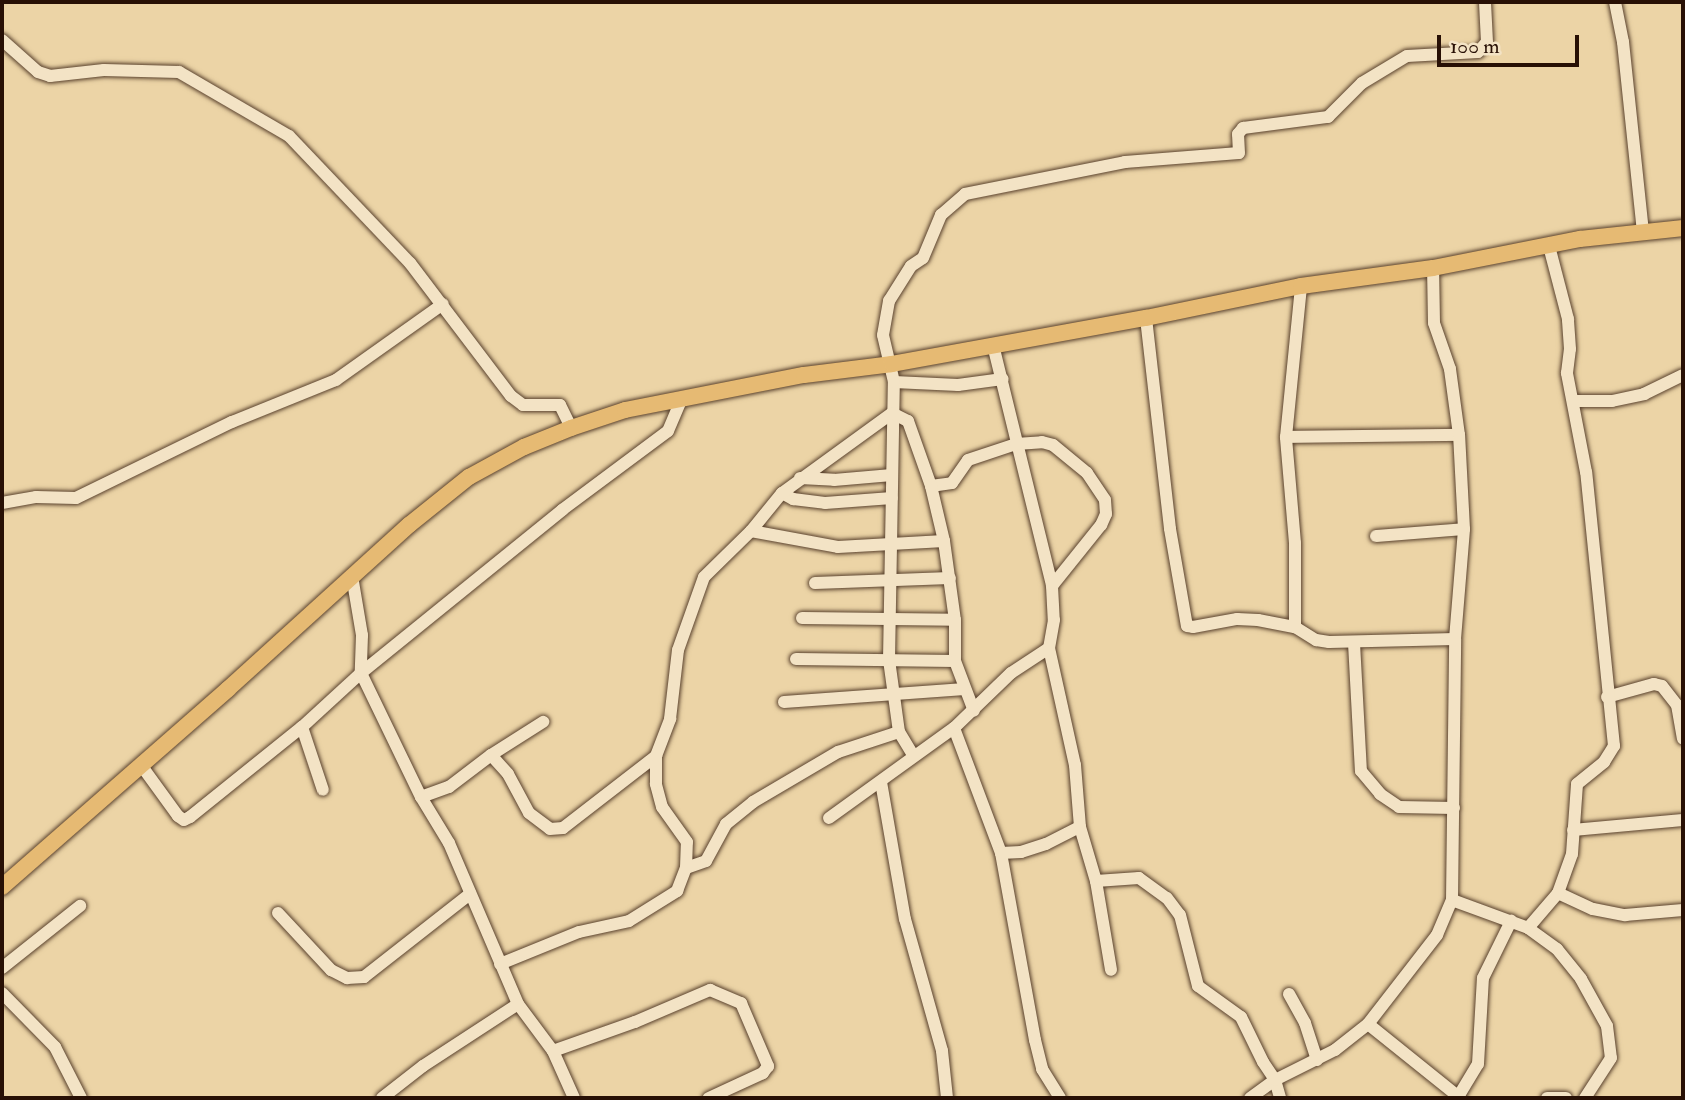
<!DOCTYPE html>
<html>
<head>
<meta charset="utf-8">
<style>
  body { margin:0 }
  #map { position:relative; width:1685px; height:1100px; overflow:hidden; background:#ecd4a6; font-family:"IM FELL Double Pica",serif }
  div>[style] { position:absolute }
  .roads { filter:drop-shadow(0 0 2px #59412d) drop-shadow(0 0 2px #59412d) }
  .minor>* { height:12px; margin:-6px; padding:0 6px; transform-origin:6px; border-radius:6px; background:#f3e3c5 }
  .major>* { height:16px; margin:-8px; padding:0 8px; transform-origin:8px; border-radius:8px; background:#e6ba73 }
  span { translate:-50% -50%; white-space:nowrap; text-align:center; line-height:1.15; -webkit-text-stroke:6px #f3e3c5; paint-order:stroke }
  .frame { position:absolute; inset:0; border:4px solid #281005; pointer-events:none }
  .scale { position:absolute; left:1437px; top:35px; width:142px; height:32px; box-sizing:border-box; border:4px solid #281005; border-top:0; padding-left:9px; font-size:21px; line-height:24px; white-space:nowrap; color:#281005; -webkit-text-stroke:5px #f3e3c5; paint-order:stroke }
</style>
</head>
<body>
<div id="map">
  <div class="roads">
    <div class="minor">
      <i style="left:1615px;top:2px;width:41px;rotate:78.7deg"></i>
      <i style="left:1623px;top:42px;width:190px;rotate:84deg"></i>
      <i style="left:2px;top:40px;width:48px;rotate:41.6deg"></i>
      <i style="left:38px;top:72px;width:13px;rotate:18deg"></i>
      <i style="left:50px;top:76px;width:54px;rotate:-6.3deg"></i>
      <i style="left:104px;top:70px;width:75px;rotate:1.5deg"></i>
      <i style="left:179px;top:72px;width:127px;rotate:30.2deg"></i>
      <i style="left:289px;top:136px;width:175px;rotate:46.4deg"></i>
      <i style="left:410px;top:263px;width:167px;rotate:52.8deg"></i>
      <i style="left:511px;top:396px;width:15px;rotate:37deg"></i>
      <i style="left:523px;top:405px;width:37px"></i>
      <i style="left:560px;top:405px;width:25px;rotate:64deg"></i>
      <i style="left:1146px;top:318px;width:212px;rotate:83.5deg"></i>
      <i style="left:1170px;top:529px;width:98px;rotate:80.1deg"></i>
      <i style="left:1187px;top:626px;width:6px;rotate:9deg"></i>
      <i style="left:1193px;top:627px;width:45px;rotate:-10.3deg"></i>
      <i style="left:1237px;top:619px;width:21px;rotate:3deg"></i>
      <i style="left:1258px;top:620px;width:38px;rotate:11deg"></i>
      <i style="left:1295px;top:627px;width:25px;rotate:32deg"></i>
      <i style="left:1316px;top:640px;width:13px;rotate:9deg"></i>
      <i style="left:1329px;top:642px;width:126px;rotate:-1.4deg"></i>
      <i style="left:993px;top:345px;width:248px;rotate:76.2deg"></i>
      <i style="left:1052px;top:586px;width:34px;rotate:87deg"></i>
      <i style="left:1054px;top:620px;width:28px;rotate:100deg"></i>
      <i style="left:1049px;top:648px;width:120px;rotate:77.5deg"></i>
      <i style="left:1075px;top:765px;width:62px;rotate:85.4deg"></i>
      <i style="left:1080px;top:827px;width:56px;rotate:73.5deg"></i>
      <i style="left:1096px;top:881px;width:90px;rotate:80.4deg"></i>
      <i style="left:894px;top:382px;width:64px;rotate:2.7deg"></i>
      <i style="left:958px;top:385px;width:45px;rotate:-7.6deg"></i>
      <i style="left:1573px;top:401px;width:39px"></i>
      <i style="left:1612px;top:401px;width:33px;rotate:-12deg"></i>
      <i style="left:1644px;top:394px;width:43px;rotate:-26deg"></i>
      <i style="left:1286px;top:437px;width:173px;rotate:-0.7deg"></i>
      <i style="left:800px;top:478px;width:34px;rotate:3deg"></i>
      <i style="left:834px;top:480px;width:58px;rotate:-4.9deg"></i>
      <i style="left:931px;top:486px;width:21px;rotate:-8deg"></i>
      <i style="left:952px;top:483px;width:28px;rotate:-55deg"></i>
      <i style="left:968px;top:460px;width:51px;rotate:-18.4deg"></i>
      <i style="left:1016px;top:444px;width:26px;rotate:-4deg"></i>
      <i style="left:1042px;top:442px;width:11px;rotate:15deg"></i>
      <i style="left:1053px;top:445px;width:44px;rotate:39.5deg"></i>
      <i style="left:1087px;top:473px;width:32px;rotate:56deg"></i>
      <i style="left:1105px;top:500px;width:14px;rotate:86deg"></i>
      <i style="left:1106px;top:514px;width:12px;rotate:114deg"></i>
      <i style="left:1101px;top:525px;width:78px;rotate:128.8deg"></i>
      <i style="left:782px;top:493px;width:13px;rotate:29deg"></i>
      <i style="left:793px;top:499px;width:32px;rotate:7deg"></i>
      <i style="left:825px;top:503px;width:67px;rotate:-4.3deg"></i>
      <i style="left:2px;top:503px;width:35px;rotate:-10deg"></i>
      <i style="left:36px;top:497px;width:40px;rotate:1.4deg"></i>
      <i style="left:76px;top:498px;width:174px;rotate:-26deg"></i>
      <i style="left:232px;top:422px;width:112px;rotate:-22deg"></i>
      <i style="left:336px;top:380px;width:131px;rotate:-35.4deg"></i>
      <i style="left:751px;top:531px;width:88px;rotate:10.4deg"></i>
      <i style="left:838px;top:547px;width:106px;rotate:-3.2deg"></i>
      <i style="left:1376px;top:536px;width:88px;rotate:-4.5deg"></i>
      <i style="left:352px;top:576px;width:60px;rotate:80.4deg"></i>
      <i style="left:362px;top:635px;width:38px;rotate:92deg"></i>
      <i style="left:361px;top:673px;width:138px;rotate:64.2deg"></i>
      <i style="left:421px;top:797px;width:54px;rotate:58.7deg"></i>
      <i style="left:449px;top:843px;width:175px;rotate:66.8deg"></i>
      <i style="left:518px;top:1004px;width:59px;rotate:53.3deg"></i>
      <i style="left:553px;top:1051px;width:51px;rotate:65.9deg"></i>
      <i style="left:815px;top:583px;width:135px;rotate:-2.1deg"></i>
      <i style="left:802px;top:618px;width:153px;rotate:0.7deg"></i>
      <i style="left:1295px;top:627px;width:84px;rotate:-90deg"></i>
      <i style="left:1295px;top:543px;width:106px;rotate:-94.9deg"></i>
      <i style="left:1286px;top:437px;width:152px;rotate:-84.3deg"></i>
      <i style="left:1354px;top:643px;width:128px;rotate:86.9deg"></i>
      <i style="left:1361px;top:771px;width:30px;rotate:50deg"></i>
      <i style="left:1380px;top:794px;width:23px;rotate:34deg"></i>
      <i style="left:1399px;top:807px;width:55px;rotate:1deg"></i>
      <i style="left:796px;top:659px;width:159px;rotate:0.7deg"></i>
      <i style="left:1607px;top:697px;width:49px;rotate:-15.5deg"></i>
      <i style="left:1654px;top:684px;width:8px;rotate:14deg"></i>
      <i style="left:1662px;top:686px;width:24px;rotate:52deg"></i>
      <i style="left:1677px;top:705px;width:34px;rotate:80deg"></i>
      <i style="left:784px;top:702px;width:181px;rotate:-4.1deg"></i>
      <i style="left:302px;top:727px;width:66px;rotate:71.6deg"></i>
      <i style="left:954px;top:728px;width:134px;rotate:69.4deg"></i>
      <i style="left:1001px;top:853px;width:190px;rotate:79.7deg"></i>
      <i style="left:1035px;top:1040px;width:30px;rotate:76deg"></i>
      <i style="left:1042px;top:1069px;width:34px;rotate:58deg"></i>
      <i style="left:491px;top:755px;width:25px;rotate:48deg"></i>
      <i style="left:508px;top:774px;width:44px;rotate:61.7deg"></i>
      <i style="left:529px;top:813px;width:26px;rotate:37deg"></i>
      <i style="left:550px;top:829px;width:13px;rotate:-4deg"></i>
      <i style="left:563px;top:828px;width:118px;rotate:-37.7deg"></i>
      <i style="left:913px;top:755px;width:27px;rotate:-121deg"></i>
      <i style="left:899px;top:732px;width:73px;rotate:-97.9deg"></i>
      <i style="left:889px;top:660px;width:278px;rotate:-89deg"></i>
      <i style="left:894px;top:382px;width:48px;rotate:-103.2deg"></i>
      <i style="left:883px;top:335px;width:35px;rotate:-80deg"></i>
      <i style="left:889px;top:301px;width:41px;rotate:-57.8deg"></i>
      <i style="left:911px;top:266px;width:14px;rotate:-34deg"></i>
      <i style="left:923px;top:258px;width:47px;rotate:-67.3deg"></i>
      <i style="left:941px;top:215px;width:32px;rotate:-41deg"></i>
      <i style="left:965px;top:194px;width:163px;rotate:-11.3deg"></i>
      <i style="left:1125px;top:162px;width:114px;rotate:-4.5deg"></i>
      <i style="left:1239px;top:153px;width:19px;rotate:-93deg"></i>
      <i style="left:1238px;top:134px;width:8px;rotate:-50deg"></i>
      <i style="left:1243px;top:128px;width:86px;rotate:-7.4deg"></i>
      <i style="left:1328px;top:117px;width:48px;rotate:-45deg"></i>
      <i style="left:1362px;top:83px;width:52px;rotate:-31deg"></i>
      <i style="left:1407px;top:56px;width:71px;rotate:-3.2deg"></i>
      <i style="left:1478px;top:52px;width:13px;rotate:-48deg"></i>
      <i style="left:1487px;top:42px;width:40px;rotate:-92.9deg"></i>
      <i style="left:141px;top:765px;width:63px;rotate:54deg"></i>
      <i style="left:178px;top:816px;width:7px;rotate:34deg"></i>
      <i style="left:184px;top:820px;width:7px;rotate:-27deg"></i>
      <i style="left:190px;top:817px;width:144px;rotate:-38.8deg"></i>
      <i style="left:302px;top:727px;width:80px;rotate:-42.5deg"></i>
      <i style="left:361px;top:673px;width:259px;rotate:-39deg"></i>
      <i style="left:562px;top:510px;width:132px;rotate:-36.7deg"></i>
      <i style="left:668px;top:431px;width:36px;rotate:-67deg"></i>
      <i style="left:881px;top:782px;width:139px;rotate:80.1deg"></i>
      <i style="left:905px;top:919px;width:137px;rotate:74.3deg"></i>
      <i style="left:942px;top:1051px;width:47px;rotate:83.9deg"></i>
      <i style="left:421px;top:797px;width:30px;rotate:-20deg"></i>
      <i style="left:449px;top:787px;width:53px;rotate:-37.3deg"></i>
      <i style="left:491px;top:755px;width:62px;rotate:-32.4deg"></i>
      <i style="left:829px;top:818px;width:154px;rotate:-35.8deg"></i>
      <i style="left:954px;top:728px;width:79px;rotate:-44deg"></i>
      <i style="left:1011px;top:673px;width:45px;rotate:-33.3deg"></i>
      <i style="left:1573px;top:830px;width:110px;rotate:-5.2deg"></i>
      <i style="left:1001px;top:853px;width:20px;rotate:-3deg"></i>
      <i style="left:1021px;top:852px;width:26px;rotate:-18deg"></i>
      <i style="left:1046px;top:844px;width:38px;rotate:-27deg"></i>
      <i style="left:686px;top:868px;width:21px;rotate:-19deg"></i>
      <i style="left:706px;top:861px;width:42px;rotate:-61.6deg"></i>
      <i style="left:726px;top:824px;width:35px;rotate:-39deg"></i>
      <i style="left:753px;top:802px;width:99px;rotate:-30.5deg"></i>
      <i style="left:838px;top:752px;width:64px;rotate:-18.2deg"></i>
      <i style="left:1096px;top:881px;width:43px;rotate:-4deg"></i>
      <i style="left:1139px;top:878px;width:34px;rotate:36deg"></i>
      <i style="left:1167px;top:898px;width:21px;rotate:53deg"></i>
      <i style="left:1180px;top:915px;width:73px;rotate:75.8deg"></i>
      <i style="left:1198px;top:986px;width:53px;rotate:35.8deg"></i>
      <i style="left:1241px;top:1017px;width:50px;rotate:63.9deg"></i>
      <i style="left:1263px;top:1062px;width:22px;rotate:56deg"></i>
      <i style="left:1275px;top:1080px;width:19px;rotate:74deg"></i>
      <i style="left:1558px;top:893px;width:38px;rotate:25deg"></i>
      <i style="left:1593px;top:909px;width:33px;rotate:11deg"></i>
      <i style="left:1625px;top:915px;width:58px;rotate:-4.9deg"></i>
      <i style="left:1452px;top:900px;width:81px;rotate:20.2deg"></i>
      <i style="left:1528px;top:928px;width:36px;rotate:36deg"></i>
      <i style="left:1557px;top:949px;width:38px;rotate:51deg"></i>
      <i style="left:1581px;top:979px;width:54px;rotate:61deg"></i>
      <i style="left:1607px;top:1026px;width:32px;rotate:83deg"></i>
      <i style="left:1611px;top:1058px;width:48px;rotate:123deg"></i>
      <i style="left:278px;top:913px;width:78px;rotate:47.1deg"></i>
      <i style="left:331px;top:970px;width:18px;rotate:27deg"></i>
      <i style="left:347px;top:978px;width:17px;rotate:-3deg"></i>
      <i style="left:364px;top:977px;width:135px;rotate:-38.1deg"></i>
      <i style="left:1528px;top:928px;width:46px;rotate:-49.4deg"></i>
      <i style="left:1558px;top:893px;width:41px;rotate:-70.3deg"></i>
      <i style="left:1572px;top:854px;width:70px;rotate:-85.9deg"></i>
      <i style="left:1577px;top:784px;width:35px;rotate:-39deg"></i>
      <i style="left:1604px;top:762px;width:19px;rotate:-58deg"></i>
      <i style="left:1614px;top:746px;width:275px;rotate:-95.8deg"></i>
      <i style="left:1586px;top:472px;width:101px;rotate:-100.9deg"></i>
      <i style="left:1567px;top:373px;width:24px;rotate:-83deg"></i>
      <i style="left:1570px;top:349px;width:30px;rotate:-94deg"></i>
      <i style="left:1568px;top:319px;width:75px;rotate:-104.6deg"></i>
      <i style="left:500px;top:964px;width:85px;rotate:-22.1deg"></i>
      <i style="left:579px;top:932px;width:51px;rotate:-12.4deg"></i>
      <i style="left:629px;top:921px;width:57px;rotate:-32deg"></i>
      <i style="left:677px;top:891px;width:25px;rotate:-69deg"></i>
      <i style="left:686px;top:868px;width:26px;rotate:-88deg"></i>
      <i style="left:687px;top:842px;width:43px;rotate:-125.5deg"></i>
      <i style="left:662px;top:807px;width:24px;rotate:-105deg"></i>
      <i style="left:656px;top:784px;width:28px;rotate:-90deg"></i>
      <i style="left:656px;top:756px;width:40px;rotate:-69deg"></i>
      <i style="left:670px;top:719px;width:69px;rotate:-83.4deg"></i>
      <i style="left:678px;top:650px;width:77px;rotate:-70.4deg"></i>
      <i style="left:704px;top:577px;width:66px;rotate:-44.4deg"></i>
      <i style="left:751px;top:531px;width:49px;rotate:-50.8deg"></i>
      <i style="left:782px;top:493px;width:136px;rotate:-36deg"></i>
      <i style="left:892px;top:413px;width:18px;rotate:27deg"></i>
      <i style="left:908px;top:421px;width:69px;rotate:70.5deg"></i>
      <i style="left:931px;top:486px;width:57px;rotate:76.7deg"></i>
      <i style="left:944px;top:541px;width:80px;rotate:82.1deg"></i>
      <i style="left:955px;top:620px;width:41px;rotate:90deg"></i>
      <i style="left:955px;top:661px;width:53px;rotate:69.2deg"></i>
      <i style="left:2px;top:968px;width:100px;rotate:-38.5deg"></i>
      <i style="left:2px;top:993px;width:76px;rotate:45.5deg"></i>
      <i style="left:55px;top:1047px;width:57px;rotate:63deg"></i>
      <i style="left:1289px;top:994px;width:33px;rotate:61deg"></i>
      <i style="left:1305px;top:1023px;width:39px;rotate:72deg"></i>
      <i style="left:1368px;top:1024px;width:118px;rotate:38.8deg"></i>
      <i style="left:553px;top:1051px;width:87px;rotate:-19.5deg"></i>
      <i style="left:635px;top:1022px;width:82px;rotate:-23.1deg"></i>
      <i style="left:710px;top:990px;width:34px;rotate:23deg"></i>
      <i style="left:741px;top:1003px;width:69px;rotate:66.8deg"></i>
      <i style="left:768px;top:1066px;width:9px;rotate:126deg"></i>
      <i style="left:763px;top:1073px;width:60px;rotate:155.2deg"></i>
      <i style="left:1458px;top:1097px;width:39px;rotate:-59deg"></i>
      <i style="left:1478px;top:1064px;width:86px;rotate:-86.7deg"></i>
      <i style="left:1483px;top:978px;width:64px;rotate:-63.8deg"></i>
      <i style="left:382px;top:1098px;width:52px;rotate:-38deg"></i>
      <i style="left:423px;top:1066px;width:113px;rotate:-33.1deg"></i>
      <i style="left:1250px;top:1098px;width:31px;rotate:-36deg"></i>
      <i style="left:1275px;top:1080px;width:67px;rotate:-26.6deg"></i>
      <i style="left:1335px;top:1050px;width:42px;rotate:-38.2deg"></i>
      <i style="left:1368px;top:1024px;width:113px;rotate:-52.2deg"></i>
      <i style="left:1437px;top:935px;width:38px;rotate:-67deg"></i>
      <i style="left:1452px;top:900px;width:261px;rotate:-89.3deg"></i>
      <i style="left:1455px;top:639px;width:110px;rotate:-85.3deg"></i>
      <i style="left:1464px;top:529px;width:94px;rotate:-93deg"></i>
      <i style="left:1459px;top:435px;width:67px;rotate:-97.8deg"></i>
      <i style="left:1450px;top:369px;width:49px;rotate:-109.2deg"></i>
      <i style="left:1434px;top:323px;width:55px;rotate:-91deg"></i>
      <i style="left:1547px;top:1098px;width:19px"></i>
    </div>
    <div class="major">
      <i style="left:2px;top:887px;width:300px;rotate:-41.2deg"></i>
      <i style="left:228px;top:689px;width:244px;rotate:-42.2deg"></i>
      <i style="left:409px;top:525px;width:77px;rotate:-38.7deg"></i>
      <i style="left:469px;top:477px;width:63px;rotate:-28.6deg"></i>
      <i style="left:524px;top:447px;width:51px;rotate:-22deg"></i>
      <i style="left:571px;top:428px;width:57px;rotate:-18.4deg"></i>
      <i style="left:625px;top:410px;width:182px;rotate:-11.1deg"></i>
      <i style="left:804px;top:375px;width:89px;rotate:-7.1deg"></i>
      <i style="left:892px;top:364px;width:258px;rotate:-10.3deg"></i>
      <i style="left:1146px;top:318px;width:158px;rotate:-11.7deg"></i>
      <i style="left:1301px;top:286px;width:133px;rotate:-7.8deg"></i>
      <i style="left:1433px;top:268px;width:150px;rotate:-11.2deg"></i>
      <i style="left:1580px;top:239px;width:104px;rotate:-6.1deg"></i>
    </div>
  </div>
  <div class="frame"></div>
  <div class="scale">100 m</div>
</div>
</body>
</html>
